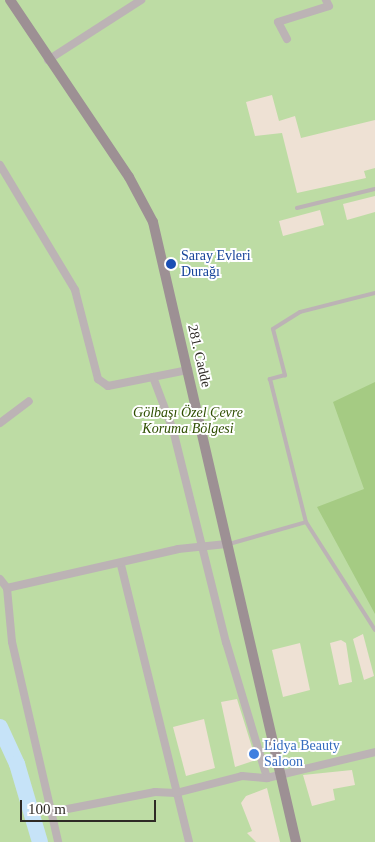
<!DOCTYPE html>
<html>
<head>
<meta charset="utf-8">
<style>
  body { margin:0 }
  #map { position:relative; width:375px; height:842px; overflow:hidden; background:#fef9f3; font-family:"Times New Roman",serif }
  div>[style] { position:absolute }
  .green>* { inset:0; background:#bddca4 }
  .forest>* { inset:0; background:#a5cb83 }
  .river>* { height:16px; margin:-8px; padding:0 8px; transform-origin:8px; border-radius:8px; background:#c6e3f8 }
  .building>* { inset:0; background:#eee1d4 }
  .lane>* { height:4px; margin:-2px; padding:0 2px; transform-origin:2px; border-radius:2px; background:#bcb3b5 }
  .street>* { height:8px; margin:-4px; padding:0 4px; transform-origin:4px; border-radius:4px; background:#bcb3b5 }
  .secondary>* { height:10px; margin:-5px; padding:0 5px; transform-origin:5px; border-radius:5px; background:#9d9094 }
  .dots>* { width:14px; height:14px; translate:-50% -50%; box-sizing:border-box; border:2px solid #fff; border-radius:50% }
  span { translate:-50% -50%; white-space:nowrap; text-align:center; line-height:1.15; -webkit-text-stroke:4px #fff; paint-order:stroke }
  .transit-label { font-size:14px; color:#164399 }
  .left { translate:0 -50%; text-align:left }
  .street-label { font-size:14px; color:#2e2a25 }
  .park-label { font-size:14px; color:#2e4e00; font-style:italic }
  .shop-label { font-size:14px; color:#366cbe }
  .scale { position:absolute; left:20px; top:800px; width:136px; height:22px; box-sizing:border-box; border:2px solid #2e2a25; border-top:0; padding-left:6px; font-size:15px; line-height:18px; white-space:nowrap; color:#2e2a25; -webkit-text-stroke:4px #fff; paint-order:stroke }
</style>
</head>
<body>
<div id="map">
  <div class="green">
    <i style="clip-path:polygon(0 0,375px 0,375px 842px,0 842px)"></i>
  </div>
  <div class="forest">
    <i style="clip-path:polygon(375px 382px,375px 614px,317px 507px,364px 489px,333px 402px)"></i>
  </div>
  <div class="river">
    <i style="left:0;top:727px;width:41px;rotate:65.3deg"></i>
    <i style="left:17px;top:764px;width:81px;rotate:73.6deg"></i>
  </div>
  <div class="building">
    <i style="clip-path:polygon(272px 95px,279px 121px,295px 116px,301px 138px,375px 120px,375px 168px,364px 171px,366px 178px,297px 193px,282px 133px,255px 136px,246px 102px)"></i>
    <i style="clip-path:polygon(375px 196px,375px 212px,347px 220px,343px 204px)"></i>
    <i style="clip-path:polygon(320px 210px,324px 225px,283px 236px,279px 221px)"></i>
    <i style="clip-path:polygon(363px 634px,374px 676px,364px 680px,353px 639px)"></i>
    <i style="clip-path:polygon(341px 640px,346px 643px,352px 682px,339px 685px,330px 643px)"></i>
    <i style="clip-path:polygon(300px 643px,310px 690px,283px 697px,272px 650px)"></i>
    <i style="clip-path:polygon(237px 699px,256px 760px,235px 767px,221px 702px)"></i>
    <i style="clip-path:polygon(204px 719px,215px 768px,186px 776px,173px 727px)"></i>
    <i style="clip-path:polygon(352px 770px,355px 785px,333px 789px,335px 800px,312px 806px,303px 775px)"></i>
    <i style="clip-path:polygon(267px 788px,280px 842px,256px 842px,247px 833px,252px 831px,241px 803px,246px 796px)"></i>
  </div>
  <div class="lane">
    <i style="left:297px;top:208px;width:80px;rotate:-13.7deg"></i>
    <i style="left:375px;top:293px;width:77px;rotate:165.8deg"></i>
    <i style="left:300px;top:312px;width:32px;rotate:148deg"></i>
    <i style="left:273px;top:329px;width:48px;rotate:75.4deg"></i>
    <i style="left:285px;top:375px;width:16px;rotate:165deg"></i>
    <i style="left:270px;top:379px;width:147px;rotate:75.9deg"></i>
    <i style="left:306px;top:522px;width:128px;rotate:57.4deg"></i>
    <i style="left:229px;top:544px;width:80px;rotate:-15.9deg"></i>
  </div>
  <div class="street">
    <i style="left:287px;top:39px;width:19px;rotate:-118deg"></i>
    <i style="left:278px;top:22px;width:53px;rotate:-17.4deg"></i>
    <i style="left:329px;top:6px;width:7px;rotate:-117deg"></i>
    <i style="left:48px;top:60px;width:111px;rotate:-32.8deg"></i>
    <i style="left:0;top:165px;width:146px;rotate:59deg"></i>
    <i style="left:75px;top:290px;width:92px;rotate:75.5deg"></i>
    <i style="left:98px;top:379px;width:12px;rotate:35deg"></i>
    <i style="left:108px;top:386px;width:82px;rotate:-11.3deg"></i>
    <i style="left:153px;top:377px;width:57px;rotate:69.3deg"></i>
    <i style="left:173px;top:430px;width:219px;rotate:76deg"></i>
    <i style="left:226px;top:642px;width:142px;rotate:73.2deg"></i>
    <i style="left:0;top:423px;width:36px;rotate:-37deg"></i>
    <i style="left:121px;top:565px;width:285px;rotate:76.2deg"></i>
    <i style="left:0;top:579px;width:11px;rotate:52deg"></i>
    <i style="left:7px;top:588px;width:54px;rotate:84.7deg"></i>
    <i style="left:12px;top:642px;width:205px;rotate:77deg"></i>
    <i style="left:7px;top:588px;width:175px;rotate:-12.8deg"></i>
    <i style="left:178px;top:549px;width:49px;rotate:-5.8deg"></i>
    <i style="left:52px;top:812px;width:105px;rotate:-11deg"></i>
    <i style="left:155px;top:792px;width:21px;rotate:3deg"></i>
    <i style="left:176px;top:793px;width:68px;rotate:-14.4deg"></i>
    <i style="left:242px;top:776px;width:25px;rotate:5deg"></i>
    <i style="left:267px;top:778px;width:111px;rotate:-13.5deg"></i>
  </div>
  <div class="secondary">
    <i style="left:10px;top:0;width:213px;rotate:56.1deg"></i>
    <i style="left:129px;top:177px;width:51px;rotate:61.9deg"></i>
    <i style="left:153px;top:222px;width:636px;rotate:77.01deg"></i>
  </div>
  <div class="dots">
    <i style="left:171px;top:264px;background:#1a4fb4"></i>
    <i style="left:254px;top:754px;background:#3f7fe0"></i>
  </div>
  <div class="transit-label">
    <span class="left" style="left:181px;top:264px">Saray Evleri<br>Durağı</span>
  </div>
  <div class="street-label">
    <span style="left:199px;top:356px;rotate:77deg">281. Cadde</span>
  </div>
  <div class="park-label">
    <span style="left:188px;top:421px">Gölbaşı Özel Çevre<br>Koruma Bölgesi</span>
  </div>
  <div class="shop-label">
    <span class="left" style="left:264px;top:754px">Lidya Beauty<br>Saloon</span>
  </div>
  <div class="scale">100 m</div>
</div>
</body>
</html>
